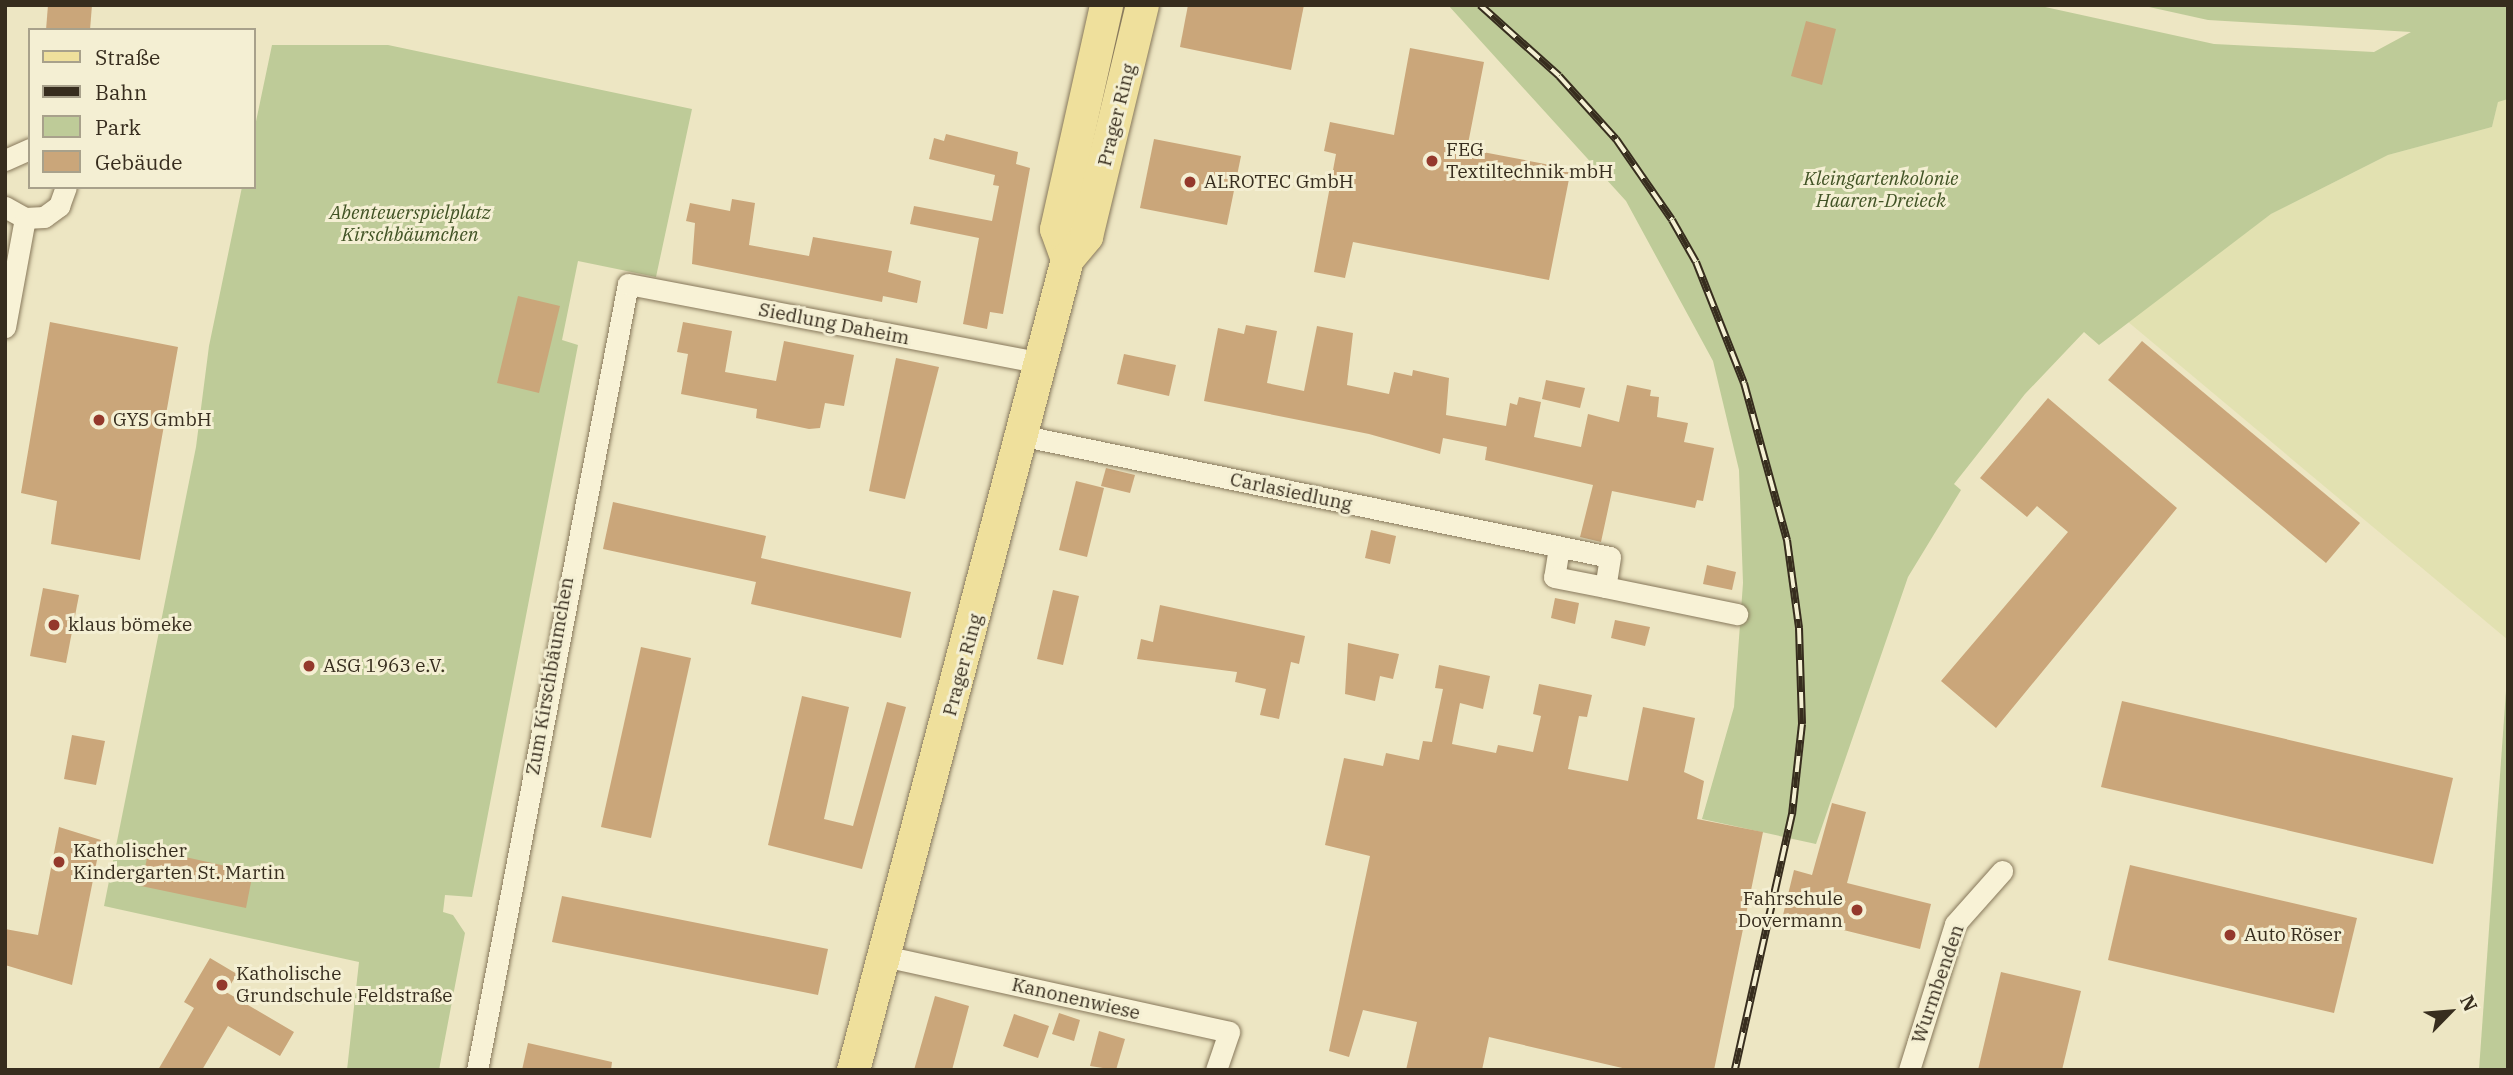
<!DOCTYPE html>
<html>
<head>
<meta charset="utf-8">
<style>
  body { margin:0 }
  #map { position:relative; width:2513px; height:1075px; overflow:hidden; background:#ede6c3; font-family:"IBM Plex Serif",serif }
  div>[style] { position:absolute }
  .farmland>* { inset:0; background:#e2e1b1 }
  .green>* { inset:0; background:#becb98 }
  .building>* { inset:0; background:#caa67a }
  .roads { filter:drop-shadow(0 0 2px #87785b) drop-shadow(0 0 2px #87785b) }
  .street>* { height:21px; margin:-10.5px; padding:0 10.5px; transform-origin:10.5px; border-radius:10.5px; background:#f8f2d6 }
  .primary>* { height:33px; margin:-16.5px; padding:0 16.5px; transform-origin:16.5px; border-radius:16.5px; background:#efe09c }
  .rail>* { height:8px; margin-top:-4px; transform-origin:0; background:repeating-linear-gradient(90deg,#f4efd3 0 16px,#372d1e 0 32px); box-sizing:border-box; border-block:2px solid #372d1e }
  .dots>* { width:19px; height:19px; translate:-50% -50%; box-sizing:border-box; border:4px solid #f4efd3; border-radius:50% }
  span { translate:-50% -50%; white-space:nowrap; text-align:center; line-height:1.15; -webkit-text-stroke:6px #f4efd3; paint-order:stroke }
  .street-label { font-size:19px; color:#372d1e }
  .poi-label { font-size:19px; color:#372d1e }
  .left { translate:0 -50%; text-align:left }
  .right { translate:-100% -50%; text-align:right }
  .park-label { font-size:19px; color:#415325; font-style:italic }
  .frame { position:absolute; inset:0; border:7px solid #372d1e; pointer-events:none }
  .legend { position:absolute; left:28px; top:28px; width:228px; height:161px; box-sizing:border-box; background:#f4efd3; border:2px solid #a8a18b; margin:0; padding:9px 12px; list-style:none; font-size:21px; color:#372d1e }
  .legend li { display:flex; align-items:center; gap:14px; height:35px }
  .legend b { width:35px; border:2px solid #a8a18b }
  .north { position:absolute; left:2415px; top:977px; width:70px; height:70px; -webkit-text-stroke:5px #f4efd3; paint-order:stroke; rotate:65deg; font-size:19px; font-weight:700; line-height:28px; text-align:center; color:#372d1e }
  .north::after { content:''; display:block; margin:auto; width:24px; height:32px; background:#372d1e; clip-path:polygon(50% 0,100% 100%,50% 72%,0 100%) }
</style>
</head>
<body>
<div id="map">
  <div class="farmland">
    <i style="clip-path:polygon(2508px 99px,2508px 640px,2127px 321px,2271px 214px,2388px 155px,2492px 127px,2498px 101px)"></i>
  </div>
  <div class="green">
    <i style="clip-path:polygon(1448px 5px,2036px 5px,2214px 44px,2374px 52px,2411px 32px,2208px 20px,2140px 5px,2508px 5px,2508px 99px,2498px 102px,2492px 127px,2388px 155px,2271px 214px,2099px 345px,2084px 332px,2025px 394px,1954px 484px,1961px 490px,1908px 577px,1816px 844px,1702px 819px,1734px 707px,1743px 583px,1739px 470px,1713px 361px,1626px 201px)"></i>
    <i style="clip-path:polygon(272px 45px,388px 45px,692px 109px,656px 277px,578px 261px,562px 340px,578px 345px,472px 897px,445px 895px,443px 912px,453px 915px,465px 933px,439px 1070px,347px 1070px,359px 962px,104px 906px,196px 447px,209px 346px,242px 187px,254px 187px,254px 131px)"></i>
    <i style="clip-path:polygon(2508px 663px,2508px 1070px,2479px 1070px)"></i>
  </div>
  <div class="building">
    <i style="clip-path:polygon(48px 5px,92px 5px,90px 30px,46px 30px)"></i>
    <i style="clip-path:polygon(1188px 5px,1304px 5px,1291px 70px,1180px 47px)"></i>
    <i style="clip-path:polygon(1806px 21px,1836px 29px,1822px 85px,1791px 76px)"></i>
    <i style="clip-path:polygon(1410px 48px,1484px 62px,1467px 149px,1571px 169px,1549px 280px,1353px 242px,1345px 278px,1314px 272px,1336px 154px,1324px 151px,1330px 122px,1394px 135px)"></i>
    <i style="clip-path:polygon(946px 134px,1018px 152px,1016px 164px,1030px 168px,1003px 314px,990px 312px,987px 329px,963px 324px,979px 238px,910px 224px,914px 206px,992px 221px,999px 186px,993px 185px,995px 175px,929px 159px,934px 138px,944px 141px)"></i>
    <i style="clip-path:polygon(1154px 139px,1241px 156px,1227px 225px,1140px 208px)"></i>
    <i style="clip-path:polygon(732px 199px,755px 203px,749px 245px,809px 256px,813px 237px,892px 251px,888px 272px,921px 281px,917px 303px,883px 296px,882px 302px,692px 264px,695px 223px,686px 221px,690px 203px,730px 211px)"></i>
    <i style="clip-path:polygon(518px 296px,560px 306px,539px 393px,497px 383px)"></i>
    <i style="clip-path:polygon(50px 322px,178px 347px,140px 560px,51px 544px,57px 501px,21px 493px)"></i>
    <i style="clip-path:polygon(683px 322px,732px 331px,725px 372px,776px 381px,784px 341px,854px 355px,844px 406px,825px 403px,820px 428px,809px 429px,756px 418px,757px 409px,681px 394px,688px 354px,677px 352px)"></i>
    <i style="clip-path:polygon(1246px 325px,1277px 331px,1267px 383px,1304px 391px,1317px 326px,1353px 333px,1347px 385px,1389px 394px,1394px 372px,1412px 376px,1413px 370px,1449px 378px,1446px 415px,1506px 426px,1510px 403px,1517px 405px,1519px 397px,1541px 402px,1534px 437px,1581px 447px,1588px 414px,1619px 422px,1627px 385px,1651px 390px,1650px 396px,1659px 397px,1657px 417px,1688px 423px,1684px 442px,1714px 448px,1703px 501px,1697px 500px,1695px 508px,1612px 491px,1601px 542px,1580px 537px,1593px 485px,1485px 460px,1487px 447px,1443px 438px,1440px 454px,1369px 434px,1204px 401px,1218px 328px,1244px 334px)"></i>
    <i style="clip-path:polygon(2142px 341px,2360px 523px,2326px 563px,2108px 380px)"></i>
    <i style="clip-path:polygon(1124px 354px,1176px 365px,1169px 396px,1117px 384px)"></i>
    <i style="clip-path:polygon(896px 358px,939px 367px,905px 499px,869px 491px)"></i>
    <i style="clip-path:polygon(1546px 380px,1585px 388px,1580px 408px,1542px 399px)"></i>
    <i style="clip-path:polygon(2048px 398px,2177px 508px,1996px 728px,1941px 681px,2068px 532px,2037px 506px,2027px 517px,1980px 478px)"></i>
    <i style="clip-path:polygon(1106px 468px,1135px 475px,1130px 493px,1101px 486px)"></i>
    <i style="clip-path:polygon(1076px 481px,1104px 488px,1087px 557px,1059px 550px)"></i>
    <i style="clip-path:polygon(613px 502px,766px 536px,761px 558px,911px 592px,901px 638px,751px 604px,756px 582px,603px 549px)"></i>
    <i style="clip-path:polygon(1371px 530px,1396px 536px,1390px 564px,1365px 558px)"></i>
    <i style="clip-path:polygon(1707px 565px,1736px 572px,1732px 590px,1703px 584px)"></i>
    <i style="clip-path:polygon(43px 588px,79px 595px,66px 663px,30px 656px)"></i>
    <i style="clip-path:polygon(1053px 590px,1079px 596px,1063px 665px,1037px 659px)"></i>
    <i style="clip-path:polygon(1555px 598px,1579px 603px,1575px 624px,1551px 618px)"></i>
    <i style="clip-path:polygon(1160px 605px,1305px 636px,1299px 664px,1291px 662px,1279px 719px,1260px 715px,1266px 689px,1235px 682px,1237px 672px,1137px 659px,1141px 639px,1153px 642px)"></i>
    <i style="clip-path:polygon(1615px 620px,1650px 627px,1645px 646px,1611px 638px)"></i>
    <i style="clip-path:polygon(1348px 643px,1399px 654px,1393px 679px,1380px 676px,1375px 701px,1345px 694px)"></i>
    <i style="clip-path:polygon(641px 647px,691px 658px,651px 838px,601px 827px)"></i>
    <i style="clip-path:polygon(1439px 665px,1490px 676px,1483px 709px,1460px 703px,1452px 744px,1496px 753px,1498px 745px,1533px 752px,1541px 716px,1533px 714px,1539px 684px,1592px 695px,1587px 717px,1579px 716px,1568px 769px,1628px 781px,1643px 707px,1695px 718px,1684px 772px,1704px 781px,1697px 819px,1763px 832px,1714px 1070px,1631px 1070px,1489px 1037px,1482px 1070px,1406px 1070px,1417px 1022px,1363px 1010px,1349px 1057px,1329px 1051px,1370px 856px,1325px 845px,1344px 758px,1383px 766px,1386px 753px,1419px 760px,1423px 741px,1432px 742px,1443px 689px,1435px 688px)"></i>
    <i style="clip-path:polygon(802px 696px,849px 707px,824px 819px,853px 826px,887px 702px,906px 707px,862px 869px,768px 845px)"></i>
    <i style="clip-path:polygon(2122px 701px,2453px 778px,2433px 864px,2101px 787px)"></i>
    <i style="clip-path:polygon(72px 735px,105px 741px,96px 785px,64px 779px)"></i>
    <i style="clip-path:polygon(1832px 803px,1866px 812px,1847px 883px,1931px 904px,1920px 949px,1783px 915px,1794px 870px,1812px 875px)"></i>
    <i style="clip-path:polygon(59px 827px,101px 840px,72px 985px,5px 965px,5px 929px,38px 935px)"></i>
    <i style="clip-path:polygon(149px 849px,253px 872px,246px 908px,141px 886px)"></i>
    <i style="clip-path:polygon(2130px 865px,2357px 918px,2334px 1013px,2108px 960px)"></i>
    <i style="clip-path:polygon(562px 896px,828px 949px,818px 995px,552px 942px)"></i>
    <i style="clip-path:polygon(210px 958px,237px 974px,226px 992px,294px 1032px,280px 1056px,228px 1026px,202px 1070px,158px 1070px,194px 1008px,184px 1002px)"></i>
    <i style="clip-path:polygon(2001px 972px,2081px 991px,2062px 1070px,1978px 1070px)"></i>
    <i style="clip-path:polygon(935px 996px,969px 1006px,952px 1070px,914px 1070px)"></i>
    <i style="clip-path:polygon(1059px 1013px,1080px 1020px,1074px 1041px,1052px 1034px)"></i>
    <i style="clip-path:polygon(1014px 1014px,1049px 1026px,1038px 1058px,1003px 1046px)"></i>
    <i style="clip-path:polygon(1099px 1031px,1125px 1039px,1116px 1070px,1090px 1066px)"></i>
    <i style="clip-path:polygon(528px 1043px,612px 1062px,611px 1070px,522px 1070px)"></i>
  </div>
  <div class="roads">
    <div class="street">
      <i style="left:5px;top:160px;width:27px;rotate:-24deg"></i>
      <i style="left:5px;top:207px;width:23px;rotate:29deg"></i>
      <i style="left:25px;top:218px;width:19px;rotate:-3deg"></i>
      <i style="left:44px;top:217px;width:19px;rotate:-36deg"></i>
      <i style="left:59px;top:206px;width:20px;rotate:-70deg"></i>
      <i style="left:5px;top:327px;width:111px;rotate:-79.6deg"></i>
      <i style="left:1024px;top:436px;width:598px;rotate:11.67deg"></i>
      <i style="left:1610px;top:557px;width:30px;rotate:99deg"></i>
      <i style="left:1605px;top:587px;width:135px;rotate:11.6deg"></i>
      <i style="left:1559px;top:547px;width:30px;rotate:99deg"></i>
      <i style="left:1554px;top:577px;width:52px;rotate:11.1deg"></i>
      <i style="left:884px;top:956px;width:353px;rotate:12.4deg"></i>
      <i style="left:1229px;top:1032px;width:40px;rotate:108.9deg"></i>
      <i style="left:477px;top:1070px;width:800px;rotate:-79.13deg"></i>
      <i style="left:628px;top:284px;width:420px;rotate:10.8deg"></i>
      <i style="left:1909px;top:1070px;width:153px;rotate:-72.5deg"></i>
      <i style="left:1955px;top:924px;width:71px;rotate:-48.4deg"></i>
    </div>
    <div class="primary">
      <i style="left:1067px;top:259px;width:32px;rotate:-110deg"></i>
      <i style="left:1056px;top:229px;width:230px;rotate:-77.4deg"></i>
      <i style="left:853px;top:1070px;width:839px;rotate:-75.22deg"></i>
      <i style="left:1067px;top:259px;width:30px;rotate:-50deg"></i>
      <i style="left:1086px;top:236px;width:238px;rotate:-76.4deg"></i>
    </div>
  </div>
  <div class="rail">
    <i style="left:1480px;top:5px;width:106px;rotate:41.9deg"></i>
    <i style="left:1559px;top:76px;width:85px;rotate:47.9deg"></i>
    <i style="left:1616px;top:139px;width:98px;rotate:55.3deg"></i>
    <i style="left:1672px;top:220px;width:48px;rotate:60.3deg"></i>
    <i style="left:1696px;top:262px;width:130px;rotate:68.4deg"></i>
    <i style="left:1744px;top:383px;width:163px;rotate:74.7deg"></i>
    <i style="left:1787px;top:540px;width:89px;rotate:82.2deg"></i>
    <i style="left:1799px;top:628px;width:96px;rotate:88.2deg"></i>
    <i style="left:1802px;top:724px;width:91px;rotate:96.3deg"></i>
    <i style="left:1792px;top:814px;width:262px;rotate:102.6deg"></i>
  </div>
  <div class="dots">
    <i style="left:1432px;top:161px;background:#94392c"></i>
    <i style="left:1190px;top:182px;background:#94392c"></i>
    <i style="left:99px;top:420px;background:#94392c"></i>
    <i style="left:54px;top:625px;background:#94392c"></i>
    <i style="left:309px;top:666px;background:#94392c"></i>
    <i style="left:59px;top:862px;background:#94392c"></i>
    <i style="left:1857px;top:910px;background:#94392c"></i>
    <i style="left:2230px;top:935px;background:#94392c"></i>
    <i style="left:222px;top:985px;background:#94392c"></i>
  </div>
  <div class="street-label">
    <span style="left:1117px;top:115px;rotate:-76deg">Prager Ring</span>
    <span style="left:834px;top:324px;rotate:11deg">Siedlung Daheim</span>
    <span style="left:1291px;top:492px;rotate:12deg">Carlasiedlung</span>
    <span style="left:963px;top:665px;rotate:-75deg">Prager Ring</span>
    <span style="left:550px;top:676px;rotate:-80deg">Zum Kirschbäumchen</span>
    <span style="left:1938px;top:984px;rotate:-71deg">Wurmbenden</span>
    <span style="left:1076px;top:999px;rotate:13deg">Kanonenwiese</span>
  </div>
  <div class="poi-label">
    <span class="left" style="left:1446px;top:161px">FEG<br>Textiltechnik mbH</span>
    <span class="left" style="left:1204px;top:182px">ALROTEC GmbH</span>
    <span class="left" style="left:113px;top:420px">GYS GmbH</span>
    <span class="left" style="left:68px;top:625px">klaus bömeke</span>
    <span class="left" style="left:323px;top:666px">ASG 1963 e.V.</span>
    <span class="left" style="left:73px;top:862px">Katholischer<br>Kindergarten St. Martin</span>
    <span class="right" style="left:1843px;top:910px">Fahrschule<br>Dovermann</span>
    <span class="left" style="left:2244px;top:935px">Auto Röser</span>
    <span class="left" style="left:236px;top:985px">Katholische<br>Grundschule Feldstraße</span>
  </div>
  <div class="park-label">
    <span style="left:1881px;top:190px">Kleingartenkolonie<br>Haaren-Dreieck</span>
    <span style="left:410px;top:224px">Abenteuerspielplatz<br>Kirschbäumchen</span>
  </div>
  <div class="frame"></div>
  <ul class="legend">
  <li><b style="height:9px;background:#efe09c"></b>Straße</li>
  <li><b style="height:9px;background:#372d1e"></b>Bahn</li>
  <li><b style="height:19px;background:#becb98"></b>Park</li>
  <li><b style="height:19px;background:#caa67a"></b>Gebäude</li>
  </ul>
  <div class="north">N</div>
</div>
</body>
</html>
